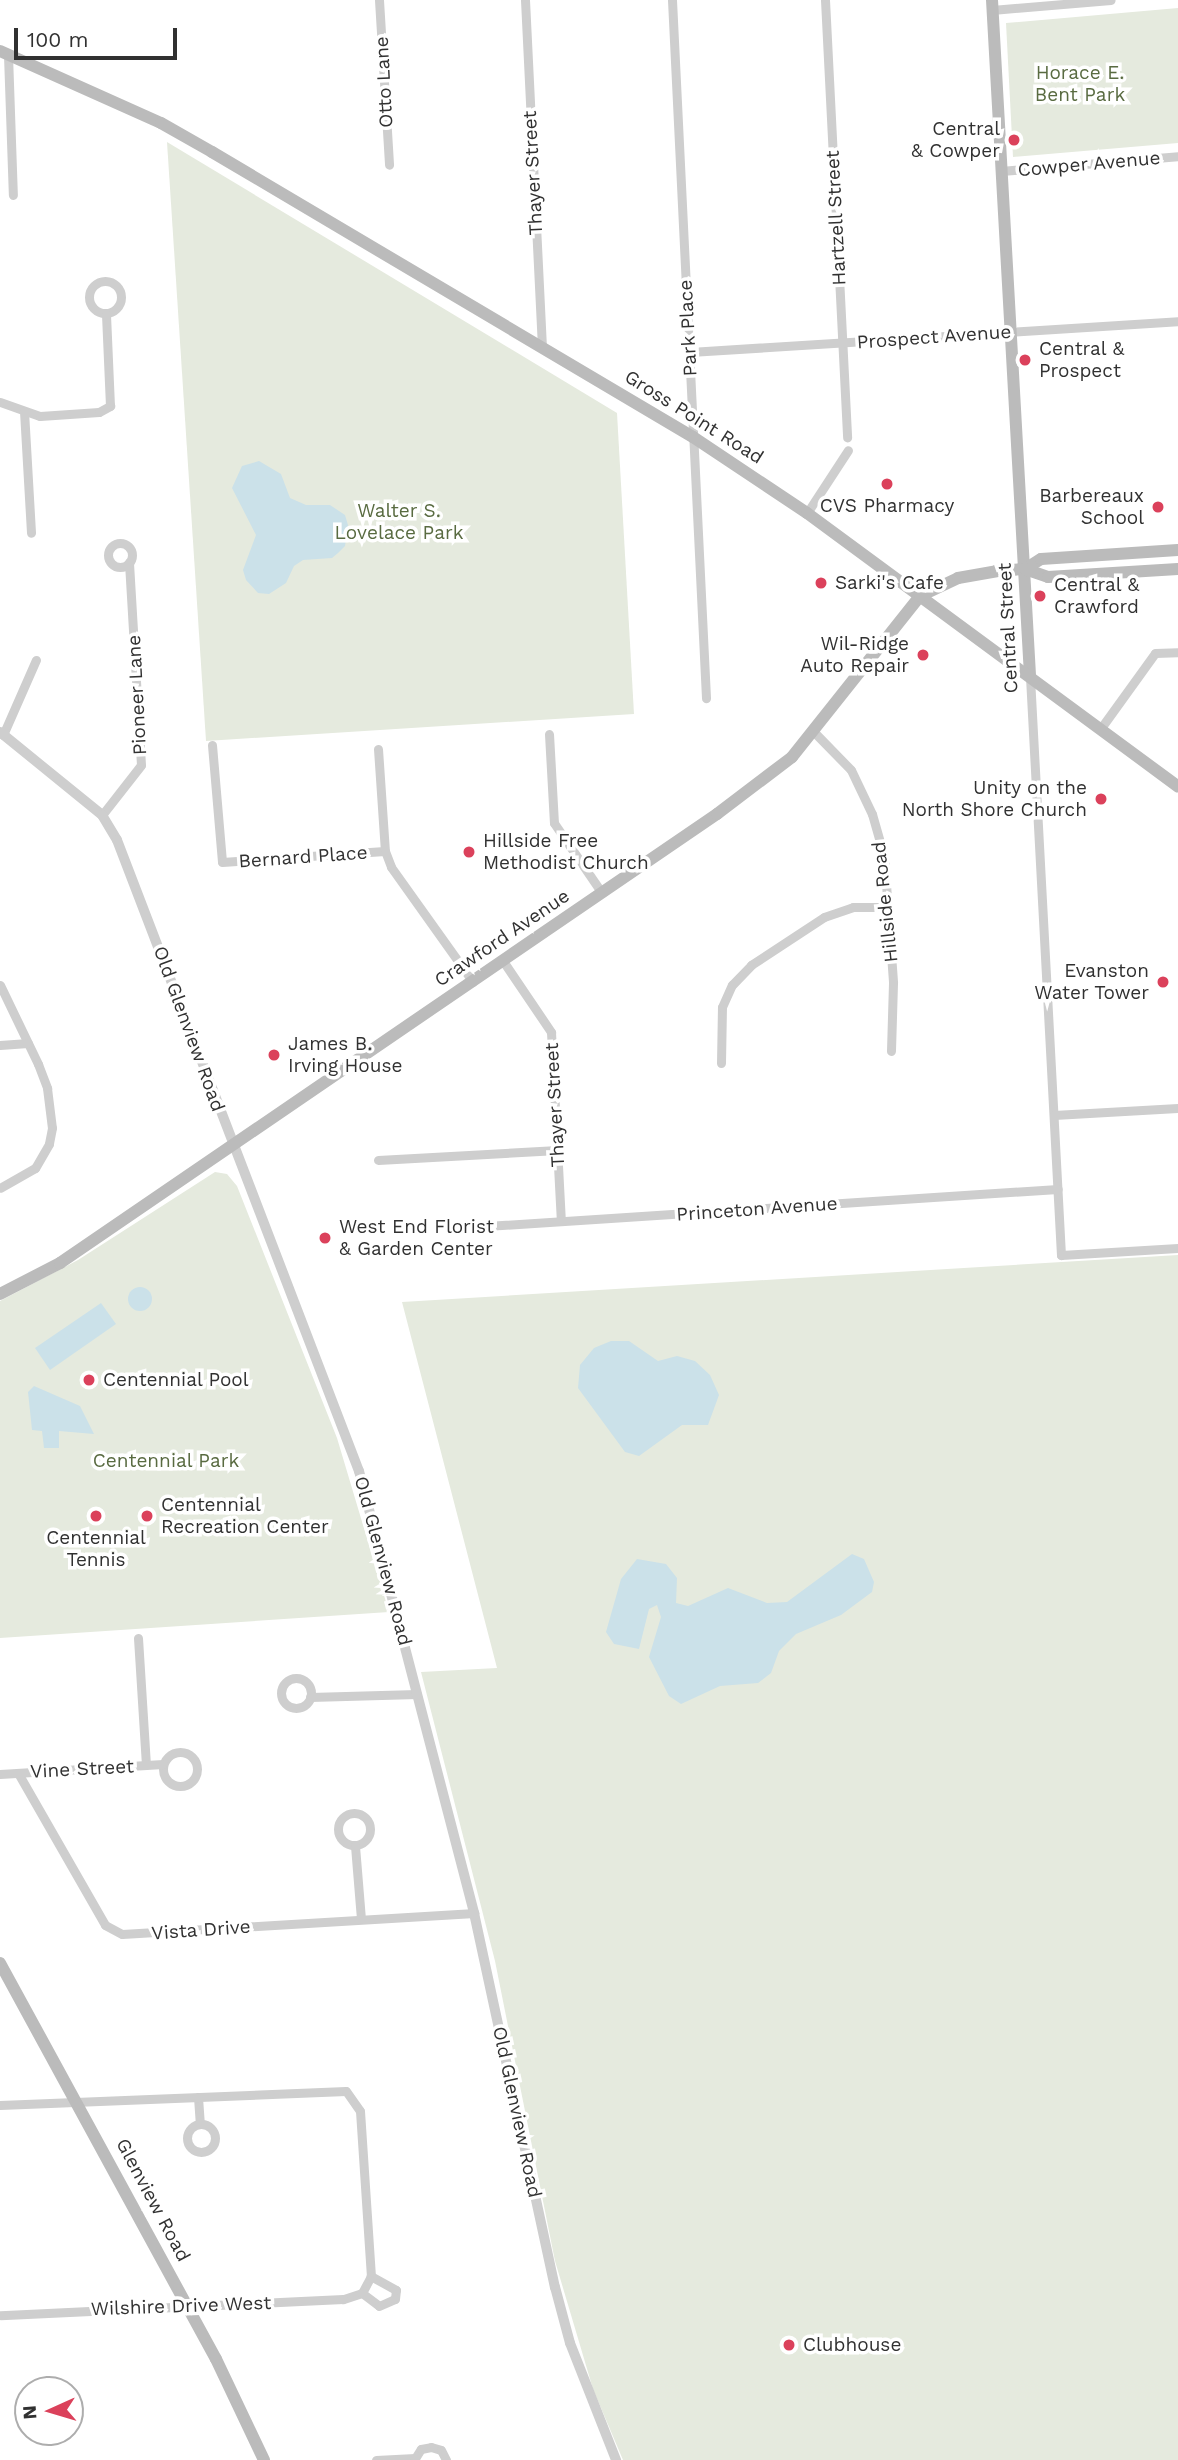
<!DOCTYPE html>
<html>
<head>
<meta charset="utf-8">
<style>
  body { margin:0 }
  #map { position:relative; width:1178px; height:2460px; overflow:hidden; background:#fff; font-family:"Work Sans",sans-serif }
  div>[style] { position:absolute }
  .green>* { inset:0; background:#e5eade }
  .water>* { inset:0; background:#cbe1e9 }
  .round { border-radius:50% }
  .minor>* { height:9px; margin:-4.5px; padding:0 4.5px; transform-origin:4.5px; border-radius:4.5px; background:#cecece }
  .minor>.ring { margin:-4.5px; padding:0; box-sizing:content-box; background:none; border:9px solid #cecece; border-radius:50% }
  .tertiary>* { height:10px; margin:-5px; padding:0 5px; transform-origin:5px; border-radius:5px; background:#cecece }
  .secondary>* { height:12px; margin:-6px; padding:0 6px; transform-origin:6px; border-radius:6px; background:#bbb }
  .dots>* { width:19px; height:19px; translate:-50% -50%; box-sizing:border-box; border:4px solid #fff; border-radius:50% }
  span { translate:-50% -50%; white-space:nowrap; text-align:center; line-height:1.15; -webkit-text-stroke:7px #fff; paint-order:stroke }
  .park-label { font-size:19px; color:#596b41 }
  .street-label { font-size:19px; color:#313131 }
  .poi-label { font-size:19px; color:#313131 }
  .right { translate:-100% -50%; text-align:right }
  .left { translate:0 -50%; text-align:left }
  .north { position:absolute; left:14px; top:2376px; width:70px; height:70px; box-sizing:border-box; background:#fff; border:2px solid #adadad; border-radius:50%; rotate:266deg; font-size:19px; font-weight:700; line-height:28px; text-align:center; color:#313131 }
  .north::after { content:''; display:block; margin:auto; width:24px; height:32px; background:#db415b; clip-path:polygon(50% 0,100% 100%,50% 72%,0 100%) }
  .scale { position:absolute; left:14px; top:28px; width:163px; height:32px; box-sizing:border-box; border:4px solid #313131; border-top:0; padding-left:9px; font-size:21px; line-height:24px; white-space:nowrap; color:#313131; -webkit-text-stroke:5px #fff; paint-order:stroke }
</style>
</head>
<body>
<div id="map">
  <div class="green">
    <i style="clip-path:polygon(1178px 8px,1178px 143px,1013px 157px,1006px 23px)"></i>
    <i style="clip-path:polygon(167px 142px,617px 413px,634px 714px,206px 741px)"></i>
    <i style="clip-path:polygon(215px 1172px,227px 1174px,237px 1186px,337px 1438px,389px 1612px,0 1638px,0 1301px,78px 1260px)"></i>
    <i style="clip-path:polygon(1178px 1255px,1178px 2460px,623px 2460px,593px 2389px,555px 2261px,495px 1961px,421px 1672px,497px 1668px,402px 1302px)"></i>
  </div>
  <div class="water">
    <i style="clip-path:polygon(259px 461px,281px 474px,290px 498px,306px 505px,330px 505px,345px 515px,348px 525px,345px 546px,338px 553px,332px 558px,303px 560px,294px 566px,286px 583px,269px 594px,258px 593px,246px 580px,243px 570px,256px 535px,232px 488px,242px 466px)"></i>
    <i class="round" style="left:128px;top:1287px;width:24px;height:24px"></i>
    <i style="clip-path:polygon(101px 1303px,116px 1324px,50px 1370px,35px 1348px)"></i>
    <i style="clip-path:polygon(611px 1341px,629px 1341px,658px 1361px,677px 1356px,695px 1361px,710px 1375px,719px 1395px,708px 1425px,682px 1425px,639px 1456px,625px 1452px,578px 1388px,580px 1365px,594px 1348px)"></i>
    <i style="clip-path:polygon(34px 1386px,80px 1406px,94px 1434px,59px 1431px,59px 1448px,44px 1448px,42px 1431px,32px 1430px,28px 1392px)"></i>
    <i style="clip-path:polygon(852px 1554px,864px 1559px,874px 1582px,872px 1592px,841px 1615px,796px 1634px,779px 1651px,771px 1673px,758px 1683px,720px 1686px,681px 1704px,669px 1696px,649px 1657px,661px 1617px,657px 1605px,649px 1609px,639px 1649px,614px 1644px,606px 1632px,621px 1579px,637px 1559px,666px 1564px,677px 1578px,676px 1603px,688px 1606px,728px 1588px,767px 1603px,787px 1602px)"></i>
  </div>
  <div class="minor">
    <i style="left:379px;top:0;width:165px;rotate:86.5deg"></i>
    <i style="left:525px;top:0;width:346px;rotate:87.2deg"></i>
    <i style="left:672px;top:0;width:699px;rotate:87.21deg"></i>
    <i style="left:825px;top:0;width:438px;rotate:87.1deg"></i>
    <i style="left:992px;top:10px;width:119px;rotate:-4.8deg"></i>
    <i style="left:8px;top:55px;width:140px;rotate:88deg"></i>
    <i style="left:1001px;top:171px;width:178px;rotate:-4.8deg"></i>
    <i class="ring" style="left:89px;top:281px;width:23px;height:23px"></i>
    <i style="left:690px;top:352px;width:489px;rotate:-3.6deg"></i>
    <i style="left:0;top:402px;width:42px;rotate:19.3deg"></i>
    <i style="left:40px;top:416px;width:59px;rotate:-3.9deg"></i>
    <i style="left:99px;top:412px;width:13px;rotate:-29deg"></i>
    <i style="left:110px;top:406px;width:92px;rotate:-92.5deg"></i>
    <i style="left:24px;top:411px;width:122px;rotate:86.7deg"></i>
    <i style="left:807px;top:513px;width:75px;rotate:-56.9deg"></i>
    <i class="ring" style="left:108px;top:543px;width:15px;height:15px"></i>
    <i style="left:1030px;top:677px;width:579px;rotate:86.93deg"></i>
    <i style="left:1061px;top:1255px;width:117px;rotate:-3.4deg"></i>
    <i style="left:1101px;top:728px;width:92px;rotate:-54.2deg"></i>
    <i style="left:1155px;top:653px;width:23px;rotate:-2deg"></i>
    <i style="left:813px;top:731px;width:54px;rotate:45.7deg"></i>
    <i style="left:851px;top:770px;width:49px;rotate:64.5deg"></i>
    <i style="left:872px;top:814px;width:44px;rotate:74.1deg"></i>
    <i style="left:884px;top:856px;width:127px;rotate:85.9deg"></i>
    <i style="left:893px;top:983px;width:68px;rotate:91.7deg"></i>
    <i style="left:549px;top:734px;width:89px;rotate:86.8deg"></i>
    <i style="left:554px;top:823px;width:85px;rotate:55.6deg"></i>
    <i style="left:3px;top:735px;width:82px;rotate:-66.3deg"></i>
    <i style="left:212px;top:745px;width:117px;rotate:85.1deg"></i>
    <i style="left:222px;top:862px;width:163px;rotate:-3.9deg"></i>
    <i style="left:378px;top:749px;width:102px;rotate:86.1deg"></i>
    <i style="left:385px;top:851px;width:17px;rotate:69deg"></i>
    <i style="left:391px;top:867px;width:141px;rotate:54.5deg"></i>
    <i style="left:102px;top:815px;width:63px;rotate:-52deg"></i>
    <i style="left:141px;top:765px;width:203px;rotate:-93.4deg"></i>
    <i style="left:503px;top:961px;width:86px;rotate:55.9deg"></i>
    <i style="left:551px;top:1032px;width:189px;rotate:87deg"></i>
    <i style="left:0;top:985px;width:88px;rotate:64.3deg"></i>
    <i style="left:38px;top:1064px;width:26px;rotate:69deg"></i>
    <i style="left:47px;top:1088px;width:40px;rotate:82.9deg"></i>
    <i style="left:52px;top:1128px;width:16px;rotate:101deg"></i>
    <i style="left:49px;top:1144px;width:28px;rotate:120deg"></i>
    <i style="left:35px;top:1168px;width:40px;rotate:150.3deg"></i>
    <i style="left:0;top:1045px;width:28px;rotate:-4deg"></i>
    <i style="left:721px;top:1063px;width:56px;rotate:-89deg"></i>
    <i style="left:722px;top:1007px;width:24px;rotate:-66deg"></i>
    <i style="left:732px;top:985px;width:28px;rotate:-46deg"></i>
    <i style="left:751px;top:965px;width:87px;rotate:-33.3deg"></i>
    <i style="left:824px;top:917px;width:31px;rotate:-19deg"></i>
    <i style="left:853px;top:907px;width:34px"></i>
    <i style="left:1054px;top:1115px;width:124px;rotate:-3.2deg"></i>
    <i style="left:378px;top:1160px;width:180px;rotate:-3.2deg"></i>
    <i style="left:456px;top:1228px;width:603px;rotate:-3.71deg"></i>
    <i style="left:138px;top:1638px;width:127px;rotate:86.4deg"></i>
    <i class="ring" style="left:281px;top:1678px;width:21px;height:21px"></i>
    <i style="left:310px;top:1697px;width:107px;rotate:-1.6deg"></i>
    <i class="ring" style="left:163px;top:1752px;width:25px;height:25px"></i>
    <i style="left:18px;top:1773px;width:175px;rotate:60.2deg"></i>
    <i style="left:105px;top:1925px;width:19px;rotate:28deg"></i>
    <i style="left:122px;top:1934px;width:353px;rotate:-3.4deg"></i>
    <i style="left:0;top:1774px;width:163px;rotate:-3.5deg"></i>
    <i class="ring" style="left:338px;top:1813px;width:23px;height:23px"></i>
    <i style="left:355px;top:1846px;width:73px;rotate:85.3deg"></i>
    <i style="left:198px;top:2097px;width:27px;rotate:86deg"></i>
    <i style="left:0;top:2105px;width:346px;rotate:-2.3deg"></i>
    <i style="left:346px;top:2091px;width:24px;rotate:55deg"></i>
    <i style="left:360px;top:2111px;width:165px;rotate:86.2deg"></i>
    <i style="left:371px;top:2276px;width:19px;rotate:118deg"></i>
    <i style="left:362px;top:2293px;width:20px;rotate:162deg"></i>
    <i style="left:343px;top:2299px;width:343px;rotate:177.3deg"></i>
    <i class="ring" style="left:187px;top:2124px;width:19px;height:19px"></i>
    <i style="left:362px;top:2293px;width:21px;rotate:37deg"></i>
    <i style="left:379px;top:2306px;width:17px;rotate:-24deg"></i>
    <i style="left:395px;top:2299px;width:9px;rotate:-84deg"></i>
    <i style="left:396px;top:2290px;width:29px;rotate:-151deg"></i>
    <i style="left:376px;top:2460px;width:39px;rotate:-3deg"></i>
    <i style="left:414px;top:2460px;width:13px;rotate:-58deg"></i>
    <i style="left:421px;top:2449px;width:10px;rotate:-11deg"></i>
    <i style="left:431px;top:2447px;width:10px;rotate:17deg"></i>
    <i style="left:441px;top:2450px;width:11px;rotate:63deg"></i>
  </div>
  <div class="tertiary">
    <i style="left:0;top:732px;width:132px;rotate:39.1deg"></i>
    <i style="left:102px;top:815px;width:29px;rotate:59deg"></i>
    <i style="left:117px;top:840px;width:676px;rotate:69.02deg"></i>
    <i style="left:359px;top:1471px;width:457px;rotate:75.4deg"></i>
    <i style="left:474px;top:1913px;width:383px;rotate:77.8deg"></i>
    <i style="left:555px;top:2287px;width:58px;rotate:75deg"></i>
    <i style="left:570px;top:2343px;width:126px;rotate:68.5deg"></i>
  </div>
  <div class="secondary">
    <i style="left:992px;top:0;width:676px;rotate:86.78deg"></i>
    <i style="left:0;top:51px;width:176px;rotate:24.1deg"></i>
    <i style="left:161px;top:123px;width:59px;rotate:29.6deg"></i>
    <i style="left:212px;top:152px;width:559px;rotate:30.65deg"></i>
    <i style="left:693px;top:437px;width:137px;rotate:33.7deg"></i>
    <i style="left:807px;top:513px;width:461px;rotate:36.4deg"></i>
    <i style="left:1025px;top:569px;width:19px;rotate:-32deg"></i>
    <i style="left:1041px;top:559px;width:137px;rotate:-3.8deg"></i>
    <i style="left:0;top:1294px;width:68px;rotate:-27.3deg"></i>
    <i style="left:60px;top:1263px;width:796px;rotate:-34.35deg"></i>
    <i style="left:717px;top:814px;width:94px;rotate:-37.2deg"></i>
    <i style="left:792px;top:757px;width:206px;rotate:-51.5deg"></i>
    <i style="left:920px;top:596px;width:42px;rotate:-25.3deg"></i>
    <i style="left:958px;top:578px;width:39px;rotate:-10deg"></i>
    <i style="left:996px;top:571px;width:29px;rotate:-4deg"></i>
    <i style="left:1025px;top:569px;width:24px;rotate:19deg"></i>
    <i style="left:1048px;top:577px;width:130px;rotate:-3.5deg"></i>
    <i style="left:0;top:1963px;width:451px;rotate:61.4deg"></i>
    <i style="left:216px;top:2359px;width:112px;rotate:64.6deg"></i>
  </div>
  <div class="dots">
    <i style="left:1014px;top:140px;background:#db415b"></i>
    <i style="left:1025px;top:360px;background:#db415b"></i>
    <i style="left:887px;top:484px;background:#db415b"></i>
    <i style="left:1158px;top:507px;background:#db415b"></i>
    <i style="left:821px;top:583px;background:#db415b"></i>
    <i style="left:1040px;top:596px;background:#db415b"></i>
    <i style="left:923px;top:655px;background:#db415b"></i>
    <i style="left:1101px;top:799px;background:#db415b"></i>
    <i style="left:469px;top:852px;background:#db415b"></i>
    <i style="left:1163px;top:982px;background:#db415b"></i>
    <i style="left:274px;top:1055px;background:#db415b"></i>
    <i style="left:325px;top:1238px;background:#db415b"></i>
    <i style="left:89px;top:1380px;background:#db415b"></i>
    <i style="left:96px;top:1516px;background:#db415b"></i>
    <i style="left:147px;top:1516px;background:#db415b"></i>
    <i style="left:789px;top:2345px;background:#db415b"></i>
  </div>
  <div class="park-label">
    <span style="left:1080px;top:84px">Horace E.<br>Bent Park</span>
    <span style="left:399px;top:522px">Walter S.<br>Lovelace Park</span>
    <span style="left:166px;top:1461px">Centennial Park</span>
  </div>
  <div class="street-label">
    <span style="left:384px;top:82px;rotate:-93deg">Otto Lane</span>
    <span style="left:1089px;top:164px;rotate:-5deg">Cowper Avenue</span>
    <span style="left:533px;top:173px;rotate:-93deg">Thayer Street</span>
    <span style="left:836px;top:218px;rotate:-93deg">Hartzell Street</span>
    <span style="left:688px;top:328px;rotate:-93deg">Park Place</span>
    <span style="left:934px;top:337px;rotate:-4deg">Prospect Avenue</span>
    <span style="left:694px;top:417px;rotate:32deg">Gross Point Road</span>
    <span style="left:1008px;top:628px;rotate:-93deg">Central Street</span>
    <span style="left:137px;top:695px;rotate:-93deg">Pioneer Lane</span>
    <span style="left:303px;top:857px;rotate:-4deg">Bernard Place</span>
    <span style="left:885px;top:902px;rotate:-96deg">Hillside Road</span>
    <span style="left:502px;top:938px;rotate:-34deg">Crawford Avenue</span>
    <span style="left:189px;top:1029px;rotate:70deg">Old Glenview Road</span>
    <span style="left:555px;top:1105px;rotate:-93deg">Thayer Street</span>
    <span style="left:757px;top:1209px;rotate:-4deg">Princeton Avenue</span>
    <span style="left:383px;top:1561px;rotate:75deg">Old Glenview Road</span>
    <span style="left:82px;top:1769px;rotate:-3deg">Vine Street</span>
    <span style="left:201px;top:1930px;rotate:-4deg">Vista Drive</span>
    <span style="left:517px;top:2112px;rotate:78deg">Old Glenview Road</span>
    <span style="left:153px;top:2200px;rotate:62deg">Glenview Road</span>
    <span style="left:181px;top:2306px;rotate:-2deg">Wilshire Drive West</span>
  </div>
  <div class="poi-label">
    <span class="right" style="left:1000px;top:140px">Central<br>&amp; Cowper</span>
    <span class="left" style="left:1039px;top:360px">Central &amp;<br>Prospect</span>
    <span class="right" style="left:1144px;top:507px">Barbereaux<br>School</span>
    <span style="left:887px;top:506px">CVS Pharmacy</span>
    <span class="left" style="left:835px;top:583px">Sarki's Cafe</span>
    <span class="left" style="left:1054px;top:596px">Central &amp;<br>Crawford</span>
    <span class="right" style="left:909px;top:655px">Wil-Ridge<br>Auto Repair</span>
    <span class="right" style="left:1087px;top:799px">Unity on the<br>North Shore Church</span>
    <span class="left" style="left:483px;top:852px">Hillside Free<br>Methodist Church</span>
    <span class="right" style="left:1149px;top:982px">Evanston<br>Water Tower</span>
    <span class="left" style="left:288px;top:1055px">James B.<br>Irving House</span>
    <span class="left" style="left:339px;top:1238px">West End Florist<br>&amp; Garden Center</span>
    <span class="left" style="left:103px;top:1380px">Centennial Pool</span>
    <span class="left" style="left:161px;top:1516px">Centennial<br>Recreation Center</span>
    <span style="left:96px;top:1549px">Centennial<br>Tennis</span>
    <span class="left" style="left:803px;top:2345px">Clubhouse</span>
  </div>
  <div class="north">N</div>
  <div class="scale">100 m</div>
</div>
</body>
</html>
